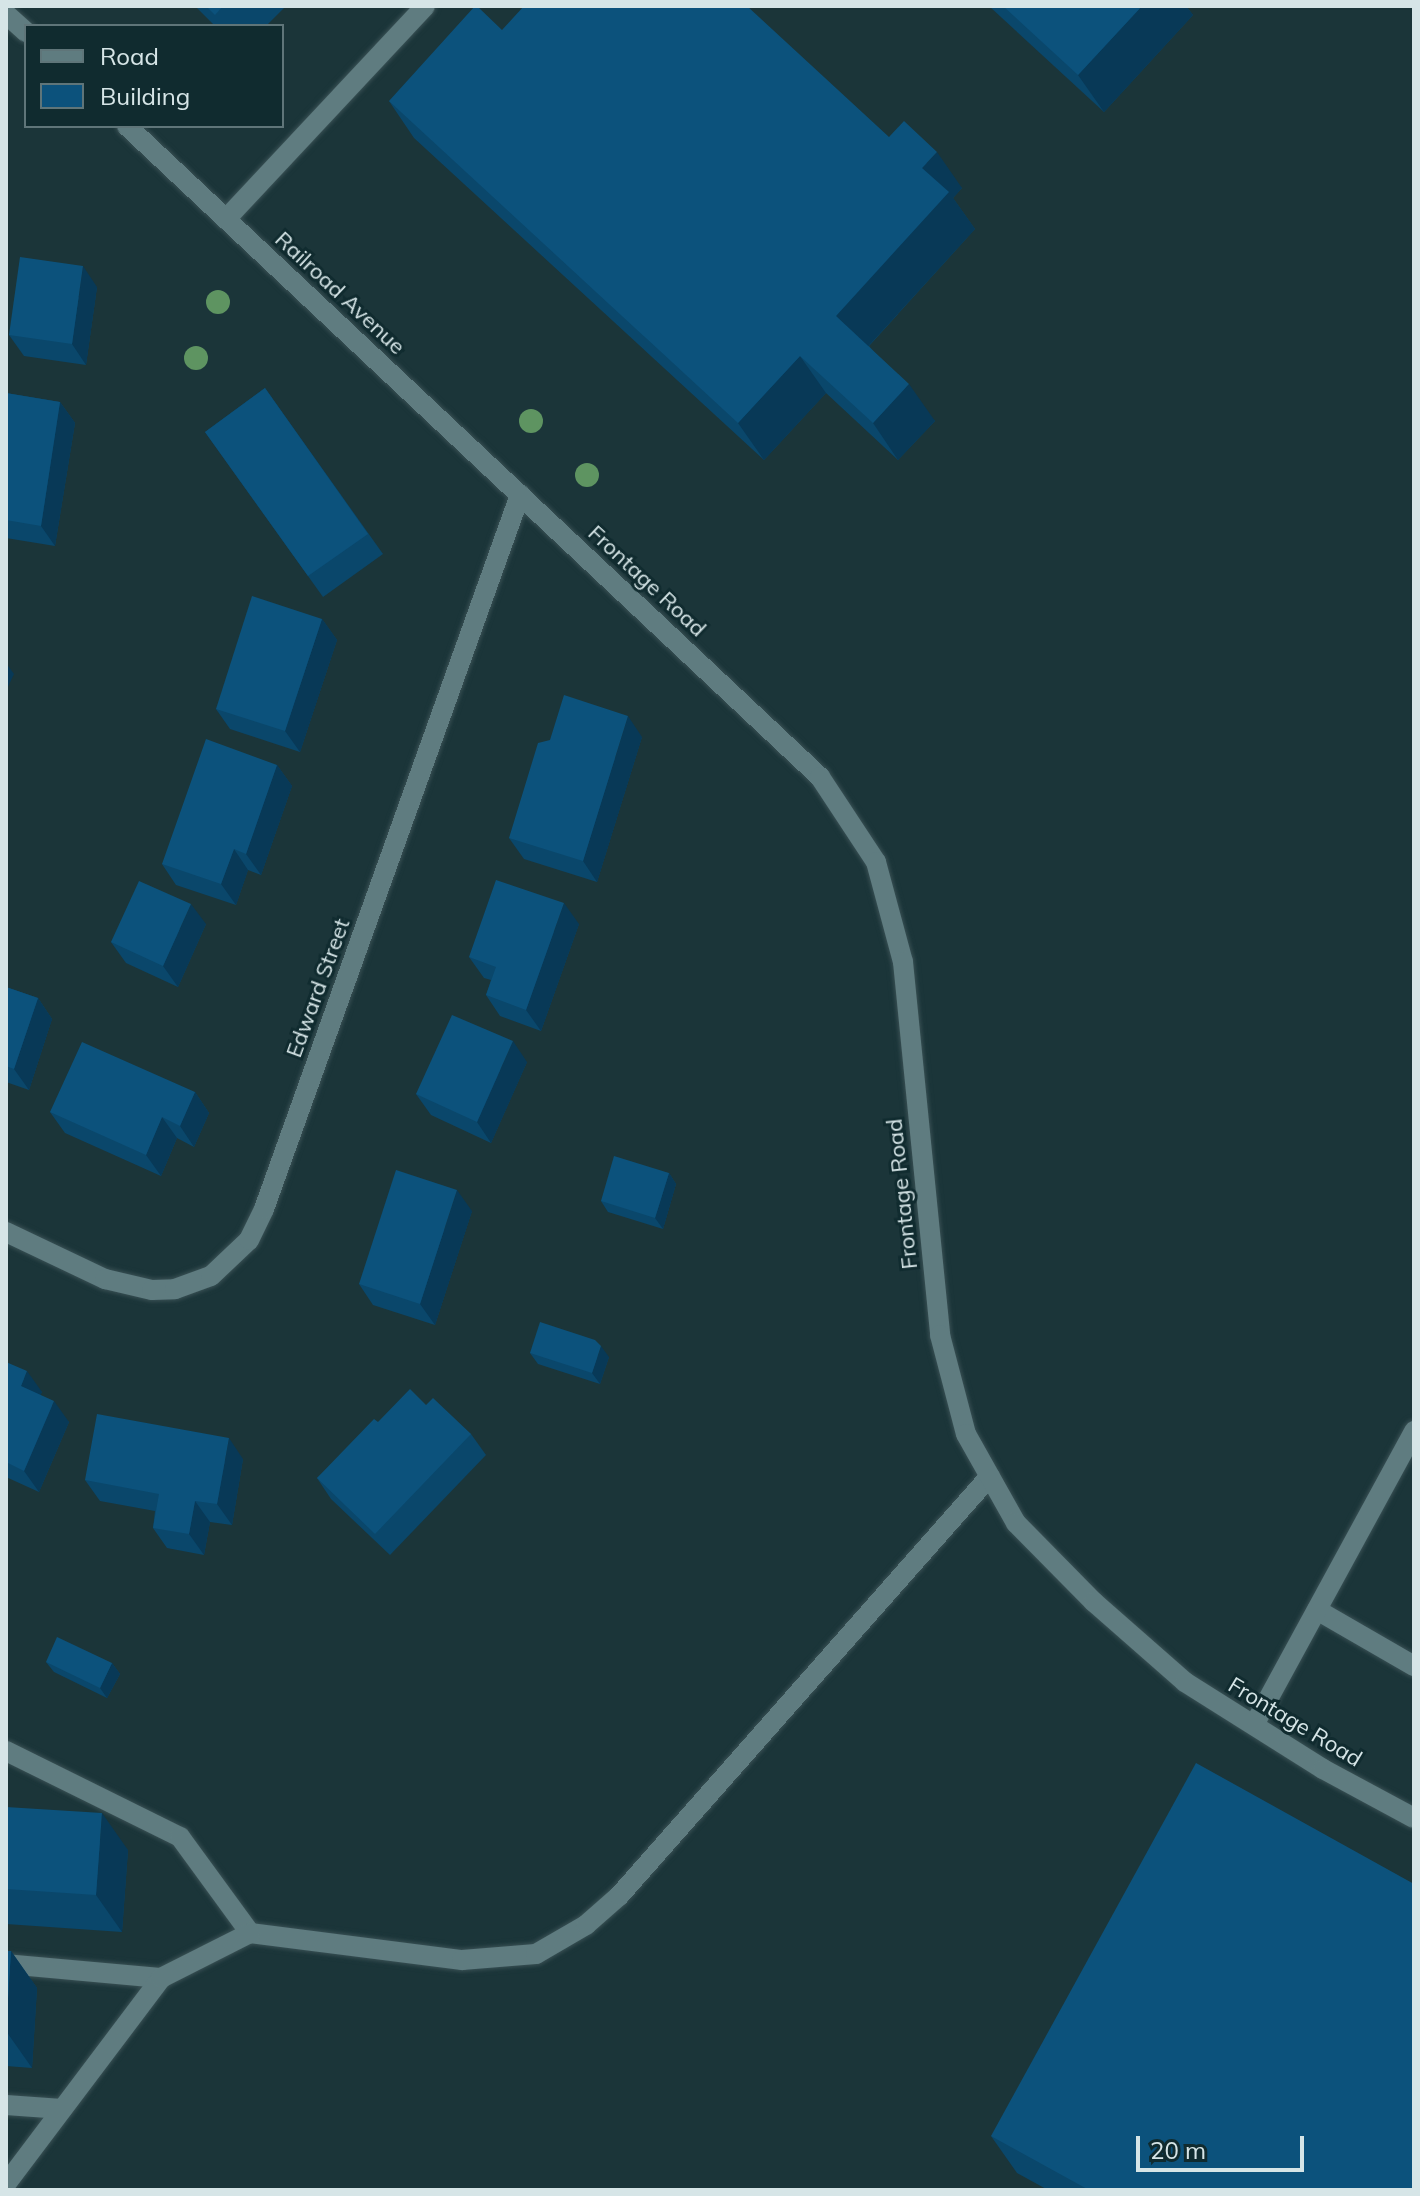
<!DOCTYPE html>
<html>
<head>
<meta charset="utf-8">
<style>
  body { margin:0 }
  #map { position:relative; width:1420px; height:2196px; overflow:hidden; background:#1b3539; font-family:Mulish,sans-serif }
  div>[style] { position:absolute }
  .roads { filter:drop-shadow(0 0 2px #395054) drop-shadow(0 0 2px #395054) }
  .lane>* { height:20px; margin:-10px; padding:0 10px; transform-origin:10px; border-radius:10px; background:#5f7c80 }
  .street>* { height:20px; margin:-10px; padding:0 10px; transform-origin:10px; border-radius:10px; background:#5f7c80 }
  .secondary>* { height:20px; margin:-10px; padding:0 10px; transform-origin:10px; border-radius:10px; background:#5f7c80 }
  .trees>* { width:24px; height:24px; margin:-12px; border-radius:50%; background:#5e9461 }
  .wall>* { inset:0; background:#0a476b }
  .shaded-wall>* { inset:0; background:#083957 }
  .building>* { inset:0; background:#0c527c }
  span { translate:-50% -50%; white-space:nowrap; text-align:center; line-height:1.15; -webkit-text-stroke:6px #102b2f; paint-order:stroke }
  .street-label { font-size:22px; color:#d6e5e7 }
  .frame { position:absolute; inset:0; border:8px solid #d6e5e7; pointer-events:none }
  .legend { position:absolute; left:24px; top:24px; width:260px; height:104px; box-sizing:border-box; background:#102b2f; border:2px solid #5f7579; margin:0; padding:10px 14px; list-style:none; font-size:24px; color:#d6e5e7 }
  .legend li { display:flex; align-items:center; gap:16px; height:40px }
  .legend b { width:40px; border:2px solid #5f7579 }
  .scale { position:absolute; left:1136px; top:2136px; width:168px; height:36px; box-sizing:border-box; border:4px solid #d6e5e7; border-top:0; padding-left:10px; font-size:24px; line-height:28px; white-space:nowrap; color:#d6e5e7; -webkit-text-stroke:6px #102b2f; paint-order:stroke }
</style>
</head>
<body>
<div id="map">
  <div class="roads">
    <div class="lane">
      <i style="left:226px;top:219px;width:291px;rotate:-46.9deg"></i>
      <i style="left:1317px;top:1610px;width:112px;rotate:30deg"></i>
      <i style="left:1254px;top:1725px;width:335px;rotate:-61.4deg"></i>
      <i style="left:6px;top:1751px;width:194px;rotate:26.3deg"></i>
      <i style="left:180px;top:1837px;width:119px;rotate:53.9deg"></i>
      <i style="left:250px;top:1933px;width:214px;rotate:7.3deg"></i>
      <i style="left:462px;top:1960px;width:74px;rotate:-4.6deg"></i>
      <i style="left:536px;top:1954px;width:58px;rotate:-30.1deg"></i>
      <i style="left:586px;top:1925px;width:44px;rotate:-41.3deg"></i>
      <i style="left:619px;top:1896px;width:560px;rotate:-48.54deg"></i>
      <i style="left:6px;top:1964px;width:156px;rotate:5.2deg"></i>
      <i style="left:6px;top:2105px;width:56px;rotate:4.1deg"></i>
      <i style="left:6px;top:2184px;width:258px;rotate:-53deg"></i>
      <i style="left:161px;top:1978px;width:100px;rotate:-26.8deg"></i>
    </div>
    <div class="street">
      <i style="left:6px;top:1232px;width:110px;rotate:25.4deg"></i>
      <i style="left:105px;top:1279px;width:48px;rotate:13.2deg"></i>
      <i style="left:152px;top:1290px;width:23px;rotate:-2deg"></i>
      <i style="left:175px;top:1289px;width:38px;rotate:-20deg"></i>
      <i style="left:211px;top:1276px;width:52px;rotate:-43.5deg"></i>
      <i style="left:249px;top:1240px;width:34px;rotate:-64deg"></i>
      <i style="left:264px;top:1209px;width:759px;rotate:-70.28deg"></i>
    </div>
    <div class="secondary">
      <i style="left:6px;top:14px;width:27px;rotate:42deg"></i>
      <i style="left:127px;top:126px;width:951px;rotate:43.21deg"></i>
      <i style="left:820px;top:777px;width:102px;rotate:56.6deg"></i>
      <i style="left:876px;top:862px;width:104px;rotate:74.9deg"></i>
      <i style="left:903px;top:962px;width:375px;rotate:84.3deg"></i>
      <i style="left:940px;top:1335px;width:102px;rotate:75.3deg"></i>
      <i style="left:966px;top:1434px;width:102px;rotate:60.7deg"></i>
      <i style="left:1016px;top:1523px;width:111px;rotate:45.4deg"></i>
      <i style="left:1094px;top:1602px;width:121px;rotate:41.3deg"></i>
      <i style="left:1185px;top:1682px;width:163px;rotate:32.2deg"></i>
      <i style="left:1323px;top:1769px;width:103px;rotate:28.3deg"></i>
    </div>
  </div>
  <div class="trees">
    <i style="left:218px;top:302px"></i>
    <i style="left:196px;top:358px"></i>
    <i style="left:531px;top:421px"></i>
    <i style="left:587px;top:475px"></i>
  </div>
  <div class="wall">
    <i style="clip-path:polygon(195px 6px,286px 6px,266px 26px,215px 26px)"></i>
    <i style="clip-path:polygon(989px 6px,1186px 6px,1193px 15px,1104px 112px)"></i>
    <i style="clip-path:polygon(389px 101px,889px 137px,962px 188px,953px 198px,975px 229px,869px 346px,935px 421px,898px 460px,826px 393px,764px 460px,414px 138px)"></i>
    <i style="clip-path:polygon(97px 287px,86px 365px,24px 356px,9px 335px)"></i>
    <i style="clip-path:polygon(265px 388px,383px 554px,323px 597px,205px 432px)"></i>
    <i style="clip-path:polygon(6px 393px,60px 402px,75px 423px,55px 546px,6px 538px)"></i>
    <i style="clip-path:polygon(322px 619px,337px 640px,300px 752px,230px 729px,216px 709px)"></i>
    <i style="clip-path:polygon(642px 737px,597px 882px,524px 859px,509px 838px)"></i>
    <i style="clip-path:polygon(277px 765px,292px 786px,261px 875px,248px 870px,236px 905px,176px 885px,162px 864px)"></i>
    <i style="clip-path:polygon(206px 924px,178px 987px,126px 963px,111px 942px)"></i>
    <i style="clip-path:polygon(579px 924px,541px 1031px,500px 1016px,486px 995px,491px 980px,484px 978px,469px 957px)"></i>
    <i style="clip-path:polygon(6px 987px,38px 998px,52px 1019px,29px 1090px,6px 1082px)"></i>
    <i style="clip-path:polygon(527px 1062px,491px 1143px,431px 1115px,416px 1094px)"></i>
    <i style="clip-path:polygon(195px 1092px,209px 1113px,194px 1147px,177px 1138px,161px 1176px,65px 1133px,50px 1112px)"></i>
    <i style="clip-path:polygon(669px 1173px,676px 1184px,663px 1229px,608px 1212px,601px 1201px)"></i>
    <i style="clip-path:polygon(472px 1211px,435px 1325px,373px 1305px,359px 1284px)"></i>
    <i style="clip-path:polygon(530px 1353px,609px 1357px,600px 1384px,538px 1364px)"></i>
    <i style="clip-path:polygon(6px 1362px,42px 1392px,40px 1395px,69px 1422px,39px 1492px,6px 1477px)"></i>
    <i style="clip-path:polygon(426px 1405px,471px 1434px,486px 1455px,390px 1555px,331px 1499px,317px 1478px,378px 1422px)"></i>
    <i style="clip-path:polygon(243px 1459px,232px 1525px,210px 1522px,204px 1555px,167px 1548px,153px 1528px,155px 1511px,100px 1501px,85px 1480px)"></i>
    <i style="clip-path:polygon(46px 1662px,112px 1663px,120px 1674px,107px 1698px,54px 1672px)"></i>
    <i style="clip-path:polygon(6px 1807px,128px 1850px,122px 1932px,6px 1924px)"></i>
    <i style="clip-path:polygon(6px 1951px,11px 1951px,37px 1988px,32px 2068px,6px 2066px)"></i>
    <i style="clip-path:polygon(991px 2136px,1414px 2190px,1048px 2190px,1017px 2173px)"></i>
  </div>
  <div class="shaded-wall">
    <i style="clip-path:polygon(1142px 6px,1186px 6px,1193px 15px,1104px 112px,1078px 75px)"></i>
    <i style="clip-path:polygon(937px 152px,962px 188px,953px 198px,975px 229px,862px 353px,836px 316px,922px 168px)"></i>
    <i style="clip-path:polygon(83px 266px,97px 287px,86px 365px,72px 344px)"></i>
    <i style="clip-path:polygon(800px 356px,826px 393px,764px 460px,738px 423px)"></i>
    <i style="clip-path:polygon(909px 384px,935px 421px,898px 460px,873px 423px)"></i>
    <i style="clip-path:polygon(60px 402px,75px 423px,55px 546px,41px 526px)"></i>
    <i style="clip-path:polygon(322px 619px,337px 640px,300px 752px,285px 731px)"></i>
    <i style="clip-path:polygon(6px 663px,14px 674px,6px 691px)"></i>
    <i style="clip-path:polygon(628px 716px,642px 737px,597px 882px,583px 861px)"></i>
    <i style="clip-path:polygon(277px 765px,292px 786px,261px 875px,246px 854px)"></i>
    <i style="clip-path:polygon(234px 849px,248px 870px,236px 905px,221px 884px)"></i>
    <i style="clip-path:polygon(564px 903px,579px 924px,541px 1031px,526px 1010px)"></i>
    <i style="clip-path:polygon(191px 904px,206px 924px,178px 987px,163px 966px)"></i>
    <i style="clip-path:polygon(38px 998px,52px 1019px,29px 1090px,14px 1069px)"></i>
    <i style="clip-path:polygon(513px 1041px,527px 1062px,491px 1143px,477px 1122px)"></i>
    <i style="clip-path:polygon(195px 1092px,209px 1113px,194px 1147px,180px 1126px)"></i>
    <i style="clip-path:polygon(162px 1117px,177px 1138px,161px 1176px,146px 1155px)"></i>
    <i style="clip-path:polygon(669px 1173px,676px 1184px,663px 1229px,655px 1218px)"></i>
    <i style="clip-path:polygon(457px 1190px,472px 1211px,435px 1325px,420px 1304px)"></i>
    <i style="clip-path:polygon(601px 1346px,609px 1357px,600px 1384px,592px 1373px)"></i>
    <i style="clip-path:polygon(27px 1371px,42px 1392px,35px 1407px,21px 1386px)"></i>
    <i style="clip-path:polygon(54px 1401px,69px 1422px,39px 1492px,24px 1471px)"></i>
    <i style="clip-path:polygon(229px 1438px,243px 1459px,232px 1525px,217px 1504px)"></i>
    <i style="clip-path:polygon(195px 1501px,210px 1522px,204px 1555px,189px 1534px)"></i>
    <i style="clip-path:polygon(112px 1663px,120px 1674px,107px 1698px,100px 1688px)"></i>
    <i style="clip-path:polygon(102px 1813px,128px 1850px,122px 1932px,96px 1895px)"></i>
    <i style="clip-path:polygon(11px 1951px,37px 1988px,32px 2068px,6px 2031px)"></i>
  </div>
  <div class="building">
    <i style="clip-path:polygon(206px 6px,223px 6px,215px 15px)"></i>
    <i style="clip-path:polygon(475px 6px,477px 6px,502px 30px,524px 6px,747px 6px,889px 137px,904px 121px,937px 152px,922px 168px,949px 192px,836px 316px,909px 384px,873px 423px,800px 356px,738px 423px,389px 101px)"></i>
    <i style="clip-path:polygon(1003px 6px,1142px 6px,1078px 75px)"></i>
    <i style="clip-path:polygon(20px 257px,83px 266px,72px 344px,9px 335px)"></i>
    <i style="clip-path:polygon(265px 388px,368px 534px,308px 576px,205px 432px)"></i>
    <i style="clip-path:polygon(6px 393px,60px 402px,41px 526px,6px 520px)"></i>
    <i style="clip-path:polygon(252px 596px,322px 619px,285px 731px,216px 709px)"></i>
    <i style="clip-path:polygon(564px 695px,628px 716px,583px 861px,509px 838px,538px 743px,550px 740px)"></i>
    <i style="clip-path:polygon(206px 739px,277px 765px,246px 854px,234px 849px,221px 884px,162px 864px)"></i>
    <i style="clip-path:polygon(496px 880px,564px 903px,526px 1010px,486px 995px,496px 967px,469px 957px)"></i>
    <i style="clip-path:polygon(139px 881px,191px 904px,163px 966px,111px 942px)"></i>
    <i style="clip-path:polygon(6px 987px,38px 998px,14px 1069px,6px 1066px)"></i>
    <i style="clip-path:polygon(452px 1015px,513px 1041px,477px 1122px,416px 1094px)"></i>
    <i style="clip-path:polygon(82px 1042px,195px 1092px,180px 1126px,162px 1117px,146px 1155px,50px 1112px)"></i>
    <i style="clip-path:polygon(614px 1156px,669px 1173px,655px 1218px,601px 1201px)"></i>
    <i style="clip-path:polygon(396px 1170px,457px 1190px,420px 1304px,359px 1284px)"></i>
    <i style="clip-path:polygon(540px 1322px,595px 1340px,601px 1346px,592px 1373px,530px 1353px)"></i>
    <i style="clip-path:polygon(6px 1362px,27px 1371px,21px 1386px,54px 1401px,24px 1471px,6px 1462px)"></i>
    <i style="clip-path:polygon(410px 1389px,426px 1405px,433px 1398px,471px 1434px,375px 1534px,317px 1478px,374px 1419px,378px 1422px)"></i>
    <i style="clip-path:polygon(97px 1414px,229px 1438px,217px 1504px,195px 1501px,189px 1534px,153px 1528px,159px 1494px,85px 1480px)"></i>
    <i style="clip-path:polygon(57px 1637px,112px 1663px,100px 1688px,46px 1662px)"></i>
    <i style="clip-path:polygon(1196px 1763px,1414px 1884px,1414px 2190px,1089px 2190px,991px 2136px)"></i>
    <i style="clip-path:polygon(6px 1807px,102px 1813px,96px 1895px,6px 1889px)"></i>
    <i style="clip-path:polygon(6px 1951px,11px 1951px,6px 2031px)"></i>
  </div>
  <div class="street-label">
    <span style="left:340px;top:293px;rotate:43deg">Railroad Avenue</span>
    <span style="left:647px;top:581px;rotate:43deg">Frontage Road</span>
    <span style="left:318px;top:988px;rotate:-70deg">Edward Street</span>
    <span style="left:902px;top:1194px;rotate:-96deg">Frontage Road</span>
    <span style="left:1295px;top:1722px;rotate:31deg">Frontage Road</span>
  </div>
  <div class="frame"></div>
  <ul class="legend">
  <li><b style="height:10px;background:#5f7c80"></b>Road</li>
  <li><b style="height:22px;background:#0c527c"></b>Building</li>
  </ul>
  <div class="scale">20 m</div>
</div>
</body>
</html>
